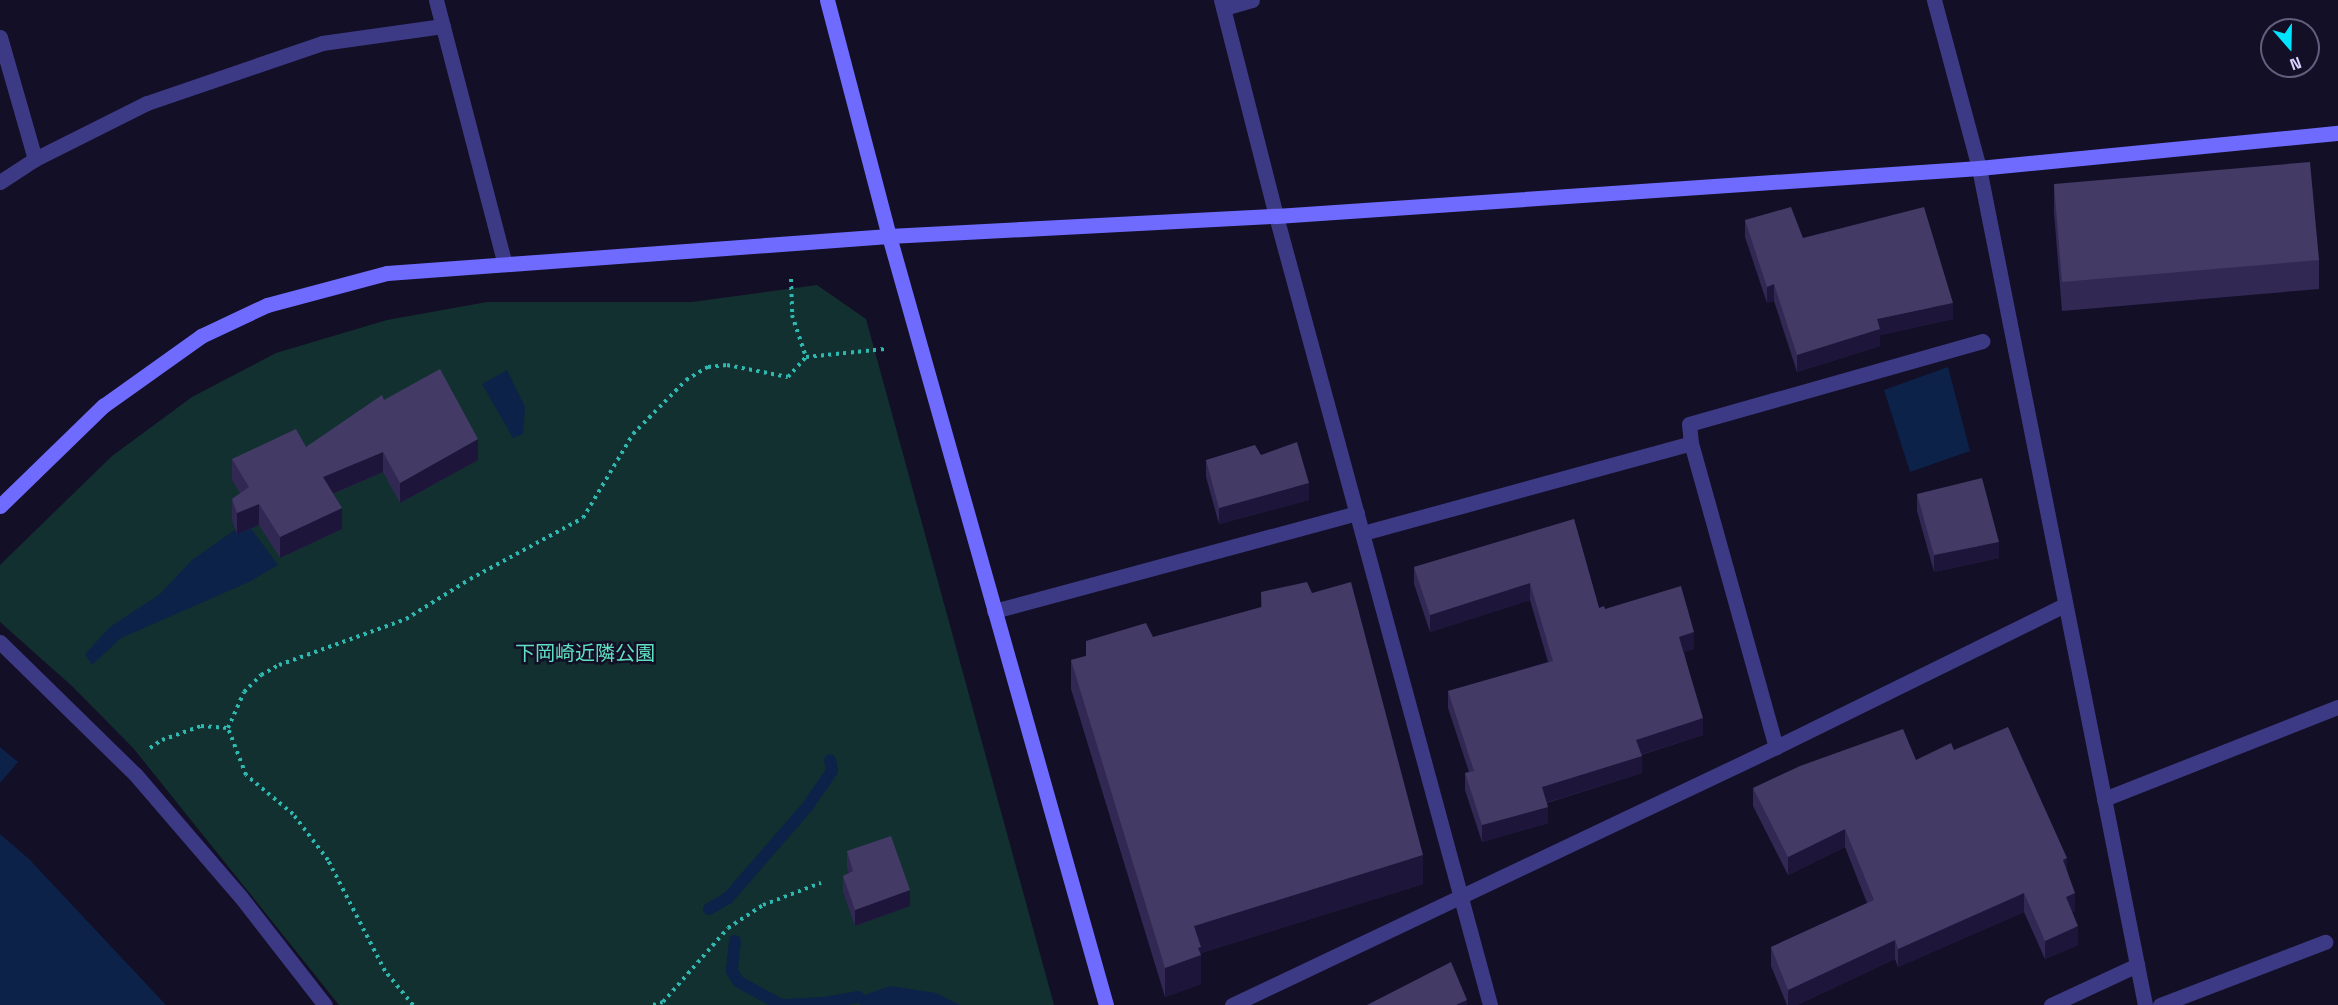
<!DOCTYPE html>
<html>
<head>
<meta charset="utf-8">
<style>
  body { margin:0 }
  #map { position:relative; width:2338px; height:1005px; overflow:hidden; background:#130f26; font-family:"Space Grotesk","Noto Sans JP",sans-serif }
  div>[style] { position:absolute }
  .green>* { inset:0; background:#12302f }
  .water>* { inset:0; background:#0c2248 }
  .stream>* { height:12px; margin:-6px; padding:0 6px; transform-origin:6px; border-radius:6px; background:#0c2248 }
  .path>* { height:4px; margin-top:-2px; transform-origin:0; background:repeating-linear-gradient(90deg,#2fb8b0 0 3px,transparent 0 7.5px) }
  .lane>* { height:15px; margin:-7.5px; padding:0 7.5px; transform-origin:7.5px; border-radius:7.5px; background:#3d3a85 }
  .street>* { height:15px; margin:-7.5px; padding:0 7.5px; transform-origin:7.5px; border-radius:7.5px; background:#3d3a85 }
  .secondary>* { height:15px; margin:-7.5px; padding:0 7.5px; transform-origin:7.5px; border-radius:7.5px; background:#6f6bff }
  .wall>* { inset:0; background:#312854 }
  .shaded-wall>* { inset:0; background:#1d163a }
  .building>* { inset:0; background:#433a66 }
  span { translate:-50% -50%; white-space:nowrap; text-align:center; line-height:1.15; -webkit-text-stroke:5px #130f26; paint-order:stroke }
  .park-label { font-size:20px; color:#5fe0c0 }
  .north { position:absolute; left:2260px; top:18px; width:60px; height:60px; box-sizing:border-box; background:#130f26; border:2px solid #625e7d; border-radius:50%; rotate:160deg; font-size:16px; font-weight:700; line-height:24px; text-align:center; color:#d9d4ff }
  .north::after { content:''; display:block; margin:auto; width:21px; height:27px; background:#00e5ff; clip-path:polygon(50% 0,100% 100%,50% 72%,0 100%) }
</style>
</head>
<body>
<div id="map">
  <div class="green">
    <i style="clip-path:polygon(817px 285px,866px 319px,1054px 1005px,339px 1005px,134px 749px,73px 687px,0 622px,0 565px,112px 456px,192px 397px,276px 353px,387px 320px,487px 302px,692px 302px)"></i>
  </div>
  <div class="water">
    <i style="clip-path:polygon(1948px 367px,1970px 451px,1910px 472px,1884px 390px)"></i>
    <i style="clip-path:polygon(507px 370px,525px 407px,523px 434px,513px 438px,482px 384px)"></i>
    <i style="clip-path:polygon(246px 522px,278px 565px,249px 582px,121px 638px,92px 665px,85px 654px,110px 627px,160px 594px,192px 560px)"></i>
    <i style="clip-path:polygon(0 747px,18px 762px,0 783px)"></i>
    <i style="clip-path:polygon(0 834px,29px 859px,166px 1005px,0 1005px)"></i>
    <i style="clip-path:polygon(891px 986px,936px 993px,960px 1005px,860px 1005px,858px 997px)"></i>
  </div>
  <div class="stream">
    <i style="left:709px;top:909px;width:22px;rotate:-30deg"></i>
    <i style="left:728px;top:898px;width:121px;rotate:-49deg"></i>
    <i style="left:807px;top:807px;width:44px;rotate:-55.2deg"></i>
    <i style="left:832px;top:771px;width:11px;rotate:-100deg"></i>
    <i style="left:735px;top:941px;width:30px;rotate:96deg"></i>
    <i style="left:732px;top:971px;width:13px;rotate:58deg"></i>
    <i style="left:739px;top:982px;width:48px;rotate:28.7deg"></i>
    <i style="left:783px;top:1005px;width:41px;rotate:-2.8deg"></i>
    <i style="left:824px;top:1003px;width:35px;rotate:-10deg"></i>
  </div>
  <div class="path">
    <i style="left:791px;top:279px;width:36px;rotate:88deg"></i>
    <i style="left:792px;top:315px;width:44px;rotate:71.6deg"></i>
    <i style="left:150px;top:748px;width:14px;rotate:-34deg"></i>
    <i style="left:162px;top:740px;width:41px;rotate:-19.7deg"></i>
    <i style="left:201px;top:726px;width:27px;rotate:4deg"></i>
    <i style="left:413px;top:1005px;width:44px;rotate:-129.5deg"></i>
    <i style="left:385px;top:971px;width:125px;rotate:-117.2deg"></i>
    <i style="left:328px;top:860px;width:58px;rotate:-127.3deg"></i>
    <i style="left:293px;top:814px;width:61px;rotate:-140.3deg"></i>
    <i style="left:246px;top:775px;width:50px;rotate:-111deg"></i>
    <i style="left:228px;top:728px;width:39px;rotate:-66deg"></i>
    <i style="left:244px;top:692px;width:24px;rotate:-45deg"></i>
    <i style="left:261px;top:675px;width:21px;rotate:-29deg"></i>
    <i style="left:279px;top:665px;width:135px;rotate:-19.9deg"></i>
    <i style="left:406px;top:619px;width:75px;rotate:-32deg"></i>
    <i style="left:470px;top:579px;width:128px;rotate:-28.4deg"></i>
    <i style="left:583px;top:518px;width:98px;rotate:-59.2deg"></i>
    <i style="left:633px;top:434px;width:76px;rotate:-45.5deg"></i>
    <i style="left:686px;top:380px;width:26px;rotate:-31deg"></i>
    <i style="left:708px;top:367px;width:19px;rotate:-6deg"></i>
    <i style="left:727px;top:365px;width:62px;rotate:11.1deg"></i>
    <i style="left:788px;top:377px;width:27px;rotate:-48deg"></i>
    <i style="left:806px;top:357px;width:79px;rotate:-5.8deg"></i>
    <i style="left:653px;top:1005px;width:10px;rotate:-17deg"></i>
    <i style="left:663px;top:1002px;width:98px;rotate:-48.7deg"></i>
    <i style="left:728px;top:928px;width:42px;rotate:-33.3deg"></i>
    <i style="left:763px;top:905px;width:62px;rotate:-20.8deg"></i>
  </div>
  <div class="lane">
    <i style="left:1691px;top:443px;width:19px;rotate:-96deg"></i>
    <i style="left:1689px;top:424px;width:305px;rotate:-15.8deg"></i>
    <i style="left:2104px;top:799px;width:251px;rotate:-21.5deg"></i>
  </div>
  <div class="street">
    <i style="left:436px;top:0;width:273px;rotate:75.4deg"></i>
    <i style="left:1221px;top:0;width:223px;rotate:75.7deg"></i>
    <i style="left:1276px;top:216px;width:818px;rotate:74.82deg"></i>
    <i style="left:1934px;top:0;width:174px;rotate:75deg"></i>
    <i style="left:1979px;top:168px;width:853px;rotate:78.78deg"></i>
    <i style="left:1224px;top:8px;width:29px;rotate:-16deg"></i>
    <i style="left:0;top:37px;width:127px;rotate:74deg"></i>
    <i style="left:0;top:182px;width:42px;rotate:-33.3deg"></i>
    <i style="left:35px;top:159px;width:125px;rotate:-26.6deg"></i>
    <i style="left:147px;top:103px;width:185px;rotate:-18.9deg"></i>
    <i style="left:322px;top:43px;width:122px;rotate:-8deg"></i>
    <i style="left:1363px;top:533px;width:340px;rotate:-15.3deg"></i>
    <i style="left:1691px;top:443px;width:316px;rotate:74.4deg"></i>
    <i style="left:994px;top:611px;width:376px;rotate:-15.1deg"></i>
    <i style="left:0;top:642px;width:189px;rotate:44.4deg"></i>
    <i style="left:135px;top:774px;width:161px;rotate:49.3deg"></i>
    <i style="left:240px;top:896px;width:138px;rotate:52.1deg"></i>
    <i style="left:1232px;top:1005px;width:602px;rotate:-25.37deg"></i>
    <i style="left:1776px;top:747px;width:322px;rotate:-26.2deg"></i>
    <i style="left:2051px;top:1005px;width:95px;rotate:-24.9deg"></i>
    <i style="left:2160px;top:1005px;width:177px;rotate:-20.9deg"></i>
  </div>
  <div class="secondary">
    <i style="left:827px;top:0;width:244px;rotate:75.3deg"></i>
    <i style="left:889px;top:236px;width:799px;rotate:74.24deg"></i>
    <i style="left:0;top:506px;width:144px;rotate:-44.2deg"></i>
    <i style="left:103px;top:406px;width:120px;rotate:-35.5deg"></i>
    <i style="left:201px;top:336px;width:73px;rotate:-25.2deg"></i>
    <i style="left:267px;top:305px;width:124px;rotate:-14.9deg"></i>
    <i style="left:387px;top:273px;width:503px;rotate:-4.22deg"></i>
    <i style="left:889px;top:236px;width:388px;rotate:-3deg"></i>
    <i style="left:1276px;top:216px;width:705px;rotate:-3.91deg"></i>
    <i style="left:1979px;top:168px;width:361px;rotate:-5.6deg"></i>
  </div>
  <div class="wall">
    <i style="clip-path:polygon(2054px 184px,2319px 260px,2319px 289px,2062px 311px,2054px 213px)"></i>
    <i style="clip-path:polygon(1745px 220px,1803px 238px,1953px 319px,1880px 335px,1880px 346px,1797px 372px,1774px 301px,1767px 303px,1745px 237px)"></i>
    <i style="clip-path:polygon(384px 400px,478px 460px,400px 503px,383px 472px,333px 494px,342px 529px,280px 558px,259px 525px,237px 534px,232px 520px,232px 499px,240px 493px,232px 480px,232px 459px,306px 447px)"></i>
    <i style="clip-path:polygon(1261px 455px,1309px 500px,1219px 524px,1206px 477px,1206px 460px)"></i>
    <i style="clip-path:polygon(1917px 494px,1999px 558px,1934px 572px,1917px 511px)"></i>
    <i style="clip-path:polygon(1574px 519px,1599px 608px,1605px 609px,1694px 649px,1684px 652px,1703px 735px,1641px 755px,1642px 773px,1547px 803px,1548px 823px,1482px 842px,1465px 790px,1465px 773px,1469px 772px,1448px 708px,1448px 691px,1548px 662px,1530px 600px,1430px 632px,1414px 584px,1414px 567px)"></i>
    <i style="clip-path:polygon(1261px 592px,1423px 884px,1201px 953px,1201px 984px,1165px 997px,1071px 689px,1071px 660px,1261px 607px)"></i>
    <i style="clip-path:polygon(1954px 750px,2067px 870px,2075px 911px,2072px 912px,2078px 945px,2045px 959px,2024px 912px,1898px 967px,1895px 959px,1797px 1005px,1787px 1005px,1771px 966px,1771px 947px,1867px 903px,1845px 847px,1788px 875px,1753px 806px,1753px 788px,1916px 760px)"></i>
    <i style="clip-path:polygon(847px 851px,910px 906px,855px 926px,843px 892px,843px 876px,849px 873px,847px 868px)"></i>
  </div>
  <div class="shaded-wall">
    <i style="clip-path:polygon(1774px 284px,1774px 301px,1767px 303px,1767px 287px)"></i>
    <i style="clip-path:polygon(1953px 303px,1953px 319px,1880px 335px,1880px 346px,1797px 372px,1797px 355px,1877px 319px)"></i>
    <i style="clip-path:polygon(478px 439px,478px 460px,400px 503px,400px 483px)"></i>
    <i style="clip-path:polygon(383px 452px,383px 472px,323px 498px,323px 477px)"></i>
    <i style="clip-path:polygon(1309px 483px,1309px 500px,1219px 524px,1219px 508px)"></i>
    <i style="clip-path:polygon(259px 504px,259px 525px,237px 534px,237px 513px)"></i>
    <i style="clip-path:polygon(342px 508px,342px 529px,280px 558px,280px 537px)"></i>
    <i style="clip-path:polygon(1999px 542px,1999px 558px,1934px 572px,1934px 555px)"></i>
    <i style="clip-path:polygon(1530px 583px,1530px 600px,1430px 632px,1430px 615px)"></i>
    <i style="clip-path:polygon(1694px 632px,1694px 649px,1679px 654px,1679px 637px)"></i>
    <i style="clip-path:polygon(1703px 718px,1703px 735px,1636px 756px,1636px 740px)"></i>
    <i style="clip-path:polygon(1642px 756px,1642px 773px,1542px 804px,1542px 787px)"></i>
    <i style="clip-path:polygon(1548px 807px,1548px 823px,1482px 842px,1482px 825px)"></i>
    <i style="clip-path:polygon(1845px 829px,1845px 847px,1788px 875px,1788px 857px)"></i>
    <i style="clip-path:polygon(1423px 855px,1423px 884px,1201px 953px,1201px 984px,1165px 997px,1165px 968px,1194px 926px)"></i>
    <i style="clip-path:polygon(2067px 858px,2067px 877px,2063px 860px)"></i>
    <i style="clip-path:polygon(910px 890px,910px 906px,855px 926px,855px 910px)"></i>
    <i style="clip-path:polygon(2024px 893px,2024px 912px,1898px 967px,1898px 949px)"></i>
    <i style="clip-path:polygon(2075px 893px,2075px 911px,2066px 915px,2066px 897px)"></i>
    <i style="clip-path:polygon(2078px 926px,2078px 945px,2045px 959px,2045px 941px)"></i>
    <i style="clip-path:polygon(1895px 940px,1895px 959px,1797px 1005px,1788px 1005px,1788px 990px)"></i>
    <i style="clip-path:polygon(1467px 1000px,1467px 1005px,1456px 1005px)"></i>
  </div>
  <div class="building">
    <i style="clip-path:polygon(2310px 162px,2319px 260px,2062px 282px,2054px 184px)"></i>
    <i style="clip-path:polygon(1791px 207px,1803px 238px,1924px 207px,1953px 303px,1877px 319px,1880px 329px,1797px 355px,1774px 284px,1767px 287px,1745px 220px)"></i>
    <i style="clip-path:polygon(440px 369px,478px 439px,400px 483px,383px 452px,323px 477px,342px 508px,280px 537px,259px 504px,237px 513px,232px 499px,249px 487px,232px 459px,296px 429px,306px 447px,382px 395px,384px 400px)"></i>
    <i style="clip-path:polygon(1297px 442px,1309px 483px,1219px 508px,1206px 460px,1255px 445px,1261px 455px)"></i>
    <i style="clip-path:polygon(1982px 478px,1999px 542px,1934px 555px,1917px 494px)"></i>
    <i style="clip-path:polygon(1574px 519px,1599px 608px,1604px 606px,1605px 609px,1681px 586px,1694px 632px,1679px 637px,1703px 718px,1636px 740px,1642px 756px,1542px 787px,1548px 807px,1482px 825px,1465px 773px,1474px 771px,1448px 691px,1553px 661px,1530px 583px,1430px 615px,1414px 567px)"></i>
    <i style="clip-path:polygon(1307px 582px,1312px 593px,1351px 582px,1423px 855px,1194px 926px,1201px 947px,1198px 948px,1201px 955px,1165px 968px,1071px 660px,1086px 656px,1086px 641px,1146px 623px,1153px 637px,1262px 607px,1261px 592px)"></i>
    <i style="clip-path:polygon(2008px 727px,2067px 858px,2063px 860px,2075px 893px,2066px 897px,2078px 926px,2045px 941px,2024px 893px,1898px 949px,1895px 940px,1788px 990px,1771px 947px,1874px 900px,1845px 829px,1788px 857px,1753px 788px,1800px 766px,1903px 729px,1916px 760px,1951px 743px,1954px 750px)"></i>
    <i style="clip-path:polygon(891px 836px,910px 890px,855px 910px,843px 876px,853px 871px,847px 851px)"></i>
    <i style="clip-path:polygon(1451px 962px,1467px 1000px,1456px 1005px,1367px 1005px)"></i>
  </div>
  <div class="park-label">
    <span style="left:585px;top:653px">下岡崎近隣公園</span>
  </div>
  <div class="north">N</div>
</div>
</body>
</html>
